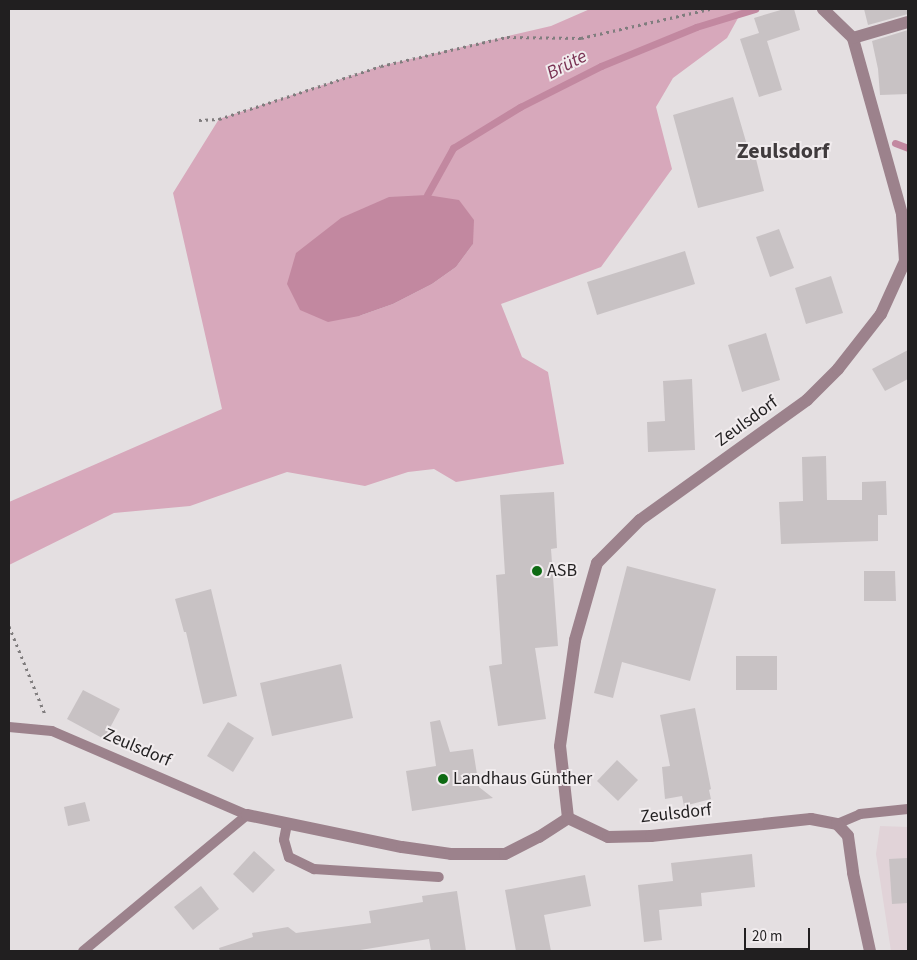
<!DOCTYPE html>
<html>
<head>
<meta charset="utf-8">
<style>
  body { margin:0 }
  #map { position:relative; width:917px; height:960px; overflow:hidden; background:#e4dfe1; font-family:"Source Sans 3",sans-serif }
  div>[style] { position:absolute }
  .built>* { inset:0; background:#e1d3d8 }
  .green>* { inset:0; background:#d7a8bb }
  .water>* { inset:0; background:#c288a0 }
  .stream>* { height:7px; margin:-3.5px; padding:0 3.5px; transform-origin:3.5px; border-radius:3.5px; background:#c288a0 }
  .building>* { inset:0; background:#c8c2c4 }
  .path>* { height:3px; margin-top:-1.5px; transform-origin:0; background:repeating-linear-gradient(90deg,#807d7e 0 2.5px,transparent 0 6.5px) }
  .lane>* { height:10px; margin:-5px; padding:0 5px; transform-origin:5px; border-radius:5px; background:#9c828c }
  .street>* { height:12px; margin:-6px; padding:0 6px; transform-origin:6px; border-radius:6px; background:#9c828c }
  .dots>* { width:14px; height:14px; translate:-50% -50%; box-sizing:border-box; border:2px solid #f1ecee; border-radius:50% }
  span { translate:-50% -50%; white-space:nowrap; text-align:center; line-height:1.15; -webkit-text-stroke:4px #f1ecee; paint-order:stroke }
  .street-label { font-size:18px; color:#211f20 }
  .poi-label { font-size:18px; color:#211f20 }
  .left { translate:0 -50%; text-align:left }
  .water-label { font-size:19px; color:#793253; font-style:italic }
  .district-label { font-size:22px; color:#403b3d; font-weight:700 }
  .frame { position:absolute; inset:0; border:10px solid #211f20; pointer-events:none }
  .scale { position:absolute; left:744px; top:928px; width:66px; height:22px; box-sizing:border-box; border:2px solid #211f20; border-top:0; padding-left:6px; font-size:15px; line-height:18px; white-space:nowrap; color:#211f20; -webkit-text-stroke:4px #f1ecee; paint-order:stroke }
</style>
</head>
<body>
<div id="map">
  <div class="built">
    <i style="clip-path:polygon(880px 826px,908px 827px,908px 951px,891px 951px,876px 854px)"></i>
  </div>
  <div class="green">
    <i style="clip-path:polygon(evenodd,590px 9px,743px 9px,727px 38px,673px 78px,656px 107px,672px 169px,601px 267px,501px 304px,522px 357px,548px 372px,564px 464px,456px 482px,434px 469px,408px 472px,365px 486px,287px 472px,190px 506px,114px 513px,9px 565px,9px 502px,222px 409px,173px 193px,219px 119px,381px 66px,551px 26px,590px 9px,473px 244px,456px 267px,432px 284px,393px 304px,359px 316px,473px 244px)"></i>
  </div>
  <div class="water">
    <i style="clip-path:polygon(427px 195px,459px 200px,474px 220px,473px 244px,456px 267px,432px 284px,393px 304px,359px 316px,328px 322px,300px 310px,287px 284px,296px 253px,341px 218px,389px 197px)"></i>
  </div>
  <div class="stream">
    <i style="left:895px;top:143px;width:14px;rotate:21deg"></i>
    <i style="left:427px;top:195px;width:54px;rotate:-61deg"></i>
    <i style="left:453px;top:148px;width:79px;rotate:-31.5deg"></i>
    <i style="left:520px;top:107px;width:91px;rotate:-26.8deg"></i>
    <i style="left:601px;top:66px;width:103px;rotate:-22.3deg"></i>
    <i style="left:696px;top:27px;width:62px;rotate:-17deg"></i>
  </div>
  <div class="building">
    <i style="clip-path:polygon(784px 9px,794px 9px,800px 30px,767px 41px,782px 90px,759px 97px,740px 39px,759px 33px,754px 18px)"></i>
    <i style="clip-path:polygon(864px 9px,908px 9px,908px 14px,868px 25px)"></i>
    <i style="clip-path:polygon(908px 30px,908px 94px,880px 95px,878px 69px,872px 41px)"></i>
    <i style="clip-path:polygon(733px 97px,749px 152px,754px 151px,764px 191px,698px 208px,673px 115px)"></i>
    <i style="clip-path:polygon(779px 229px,794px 268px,770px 277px,756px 237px)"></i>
    <i style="clip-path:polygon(685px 251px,695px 284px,597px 315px,587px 282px)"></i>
    <i style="clip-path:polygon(831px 276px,843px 313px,806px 324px,795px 288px)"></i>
    <i style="clip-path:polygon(766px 333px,780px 380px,742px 392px,728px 345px)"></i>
    <i style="clip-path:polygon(908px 350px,908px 379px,885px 391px,872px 369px)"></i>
    <i style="clip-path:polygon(692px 379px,695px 450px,648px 452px,647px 422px,665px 421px,663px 381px)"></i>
    <i style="clip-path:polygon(826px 456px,827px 500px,862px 500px,862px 482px,886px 481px,887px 515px,878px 515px,878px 541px,781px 544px,779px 502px,803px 501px,802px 457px)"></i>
    <i style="clip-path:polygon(554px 492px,557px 548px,551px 549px,558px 646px,535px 648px,546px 719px,498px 726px,489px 666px,502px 664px,496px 575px,505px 574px,500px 495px)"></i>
    <i style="clip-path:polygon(627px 566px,716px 589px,690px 681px,622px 662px,613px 698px,594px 693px)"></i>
    <i style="clip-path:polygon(864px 571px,895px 571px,896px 601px,864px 601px)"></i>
    <i style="clip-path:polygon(211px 589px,237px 696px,203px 704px,186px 632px,184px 632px,175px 599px)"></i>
    <i style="clip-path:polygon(736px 656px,777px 656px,777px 690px,736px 690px)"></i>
    <i style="clip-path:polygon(341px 664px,353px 718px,272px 736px,260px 683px)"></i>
    <i style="clip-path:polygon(83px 690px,120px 709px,104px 739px,67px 719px)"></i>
    <i style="clip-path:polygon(695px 708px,711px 789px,709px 790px,711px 799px,684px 806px,682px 796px,665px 799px,662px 767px,670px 766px,660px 715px)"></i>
    <i style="clip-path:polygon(440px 720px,450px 752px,473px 749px,479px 787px,493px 798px,412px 811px,406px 771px,436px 766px,430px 722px)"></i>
    <i style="clip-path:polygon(228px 722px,254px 738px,233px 772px,207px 756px)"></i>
    <i style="clip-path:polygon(617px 760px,638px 780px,618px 801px,597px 781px)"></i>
    <i style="clip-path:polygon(85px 802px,90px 821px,68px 826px,64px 807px)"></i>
    <i style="clip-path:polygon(254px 851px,275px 870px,253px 893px,233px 874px)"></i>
    <i style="clip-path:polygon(752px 854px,755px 887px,701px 893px,702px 906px,659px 910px,662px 940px,644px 942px,638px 885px,673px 881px,671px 863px)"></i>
    <i style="clip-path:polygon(907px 858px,908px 903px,892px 904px,889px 859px)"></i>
    <i style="clip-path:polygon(585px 875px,591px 906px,544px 915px,551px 951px,516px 951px,505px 890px)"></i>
    <i style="clip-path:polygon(201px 886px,219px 909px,193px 930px,174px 907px)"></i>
    <i style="clip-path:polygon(457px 891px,466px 951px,431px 951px,429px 939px,354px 951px,220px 951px,219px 948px,253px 937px,252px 933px,288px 927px,296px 933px,371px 923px,369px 911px,423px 902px,422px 896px)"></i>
  </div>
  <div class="path">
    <i style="left:199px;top:120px;width:20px;rotate:-3deg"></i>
    <i style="left:219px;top:119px;width:170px;rotate:-18.1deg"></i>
    <i style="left:381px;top:66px;width:129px;rotate:-13deg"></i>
    <i style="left:507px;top:37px;width:74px;rotate:0.8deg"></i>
    <i style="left:581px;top:38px;width:132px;rotate:-12.7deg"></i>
    <i style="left:9px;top:626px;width:95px;rotate:67.8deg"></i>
  </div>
  <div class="lane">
    <i style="left:9px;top:727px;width:43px;rotate:5.3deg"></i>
    <i style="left:52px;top:731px;width:212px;rotate:23.3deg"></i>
    <i style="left:247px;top:815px;width:213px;rotate:140.3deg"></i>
    <i style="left:287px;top:824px;width:16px;rotate:101deg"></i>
    <i style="left:284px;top:840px;width:18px;rotate:74deg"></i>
    <i style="left:289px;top:857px;width:28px;rotate:26deg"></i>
    <i style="left:314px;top:869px;width:125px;rotate:3.7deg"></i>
    <i style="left:837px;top:824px;width:25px;rotate:-23deg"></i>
    <i style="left:860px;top:814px;width:48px;rotate:-5.9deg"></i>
  </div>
  <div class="street">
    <i style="left:853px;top:38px;width:57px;rotate:-16.2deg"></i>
    <i style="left:247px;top:815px;width:158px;rotate:11.7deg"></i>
    <i style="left:402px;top:847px;width:49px;rotate:8.1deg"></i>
    <i style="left:451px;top:854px;width:54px"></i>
    <i style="left:505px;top:854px;width:38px;rotate:-27deg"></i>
    <i style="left:539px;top:837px;width:35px;rotate:-33deg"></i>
    <i style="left:568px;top:818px;width:72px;rotate:-96.3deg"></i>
    <i style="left:560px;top:746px;width:107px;rotate:-81.9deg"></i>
    <i style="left:575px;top:640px;width:80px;rotate:-74.1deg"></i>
    <i style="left:597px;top:563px;width:61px;rotate:-45deg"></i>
    <i style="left:640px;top:520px;width:206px;rotate:-35.7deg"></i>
    <i style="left:807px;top:400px;width:44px;rotate:-45deg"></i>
    <i style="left:838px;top:369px;width:70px;rotate:-52deg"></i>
    <i style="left:881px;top:314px;width:58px;rotate:-65.6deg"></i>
    <i style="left:905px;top:261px;width:47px;rotate:-93.7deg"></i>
    <i style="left:902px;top:214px;width:183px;rotate:-105.6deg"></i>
    <i style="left:853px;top:38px;width:42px;rotate:-136deg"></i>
    <i style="left:568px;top:818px;width:44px;rotate:25.4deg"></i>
    <i style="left:608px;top:837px;width:43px;rotate:-1.3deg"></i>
    <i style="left:651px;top:836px;width:161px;rotate:-6.1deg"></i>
    <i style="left:811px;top:819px;width:26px;rotate:11deg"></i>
    <i style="left:837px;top:824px;width:16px;rotate:47deg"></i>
    <i style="left:848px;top:836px;width:37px;rotate:82deg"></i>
    <i style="left:853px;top:873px;width:80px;rotate:77.7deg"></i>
  </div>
  <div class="dots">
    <i style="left:537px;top:571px;background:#0e6a13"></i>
    <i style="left:443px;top:779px;background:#0e6a13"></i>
  </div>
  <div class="street-label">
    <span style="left:747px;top:422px;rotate:-36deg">Zeulsdorf</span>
    <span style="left:137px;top:748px;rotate:23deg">Zeulsdorf</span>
    <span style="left:676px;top:814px;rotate:-6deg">Zeulsdorf</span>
  </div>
  <div class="poi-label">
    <span class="left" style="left:547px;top:571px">ASB</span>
    <span class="left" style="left:453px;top:779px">Landhaus Günther</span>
  </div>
  <div class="water-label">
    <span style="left:567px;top:65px;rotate:-27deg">Brüte</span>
  </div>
  <div class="district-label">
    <span style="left:783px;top:152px">Zeulsdorf</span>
  </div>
  <div class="frame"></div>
  <div class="scale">20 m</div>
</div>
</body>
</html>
